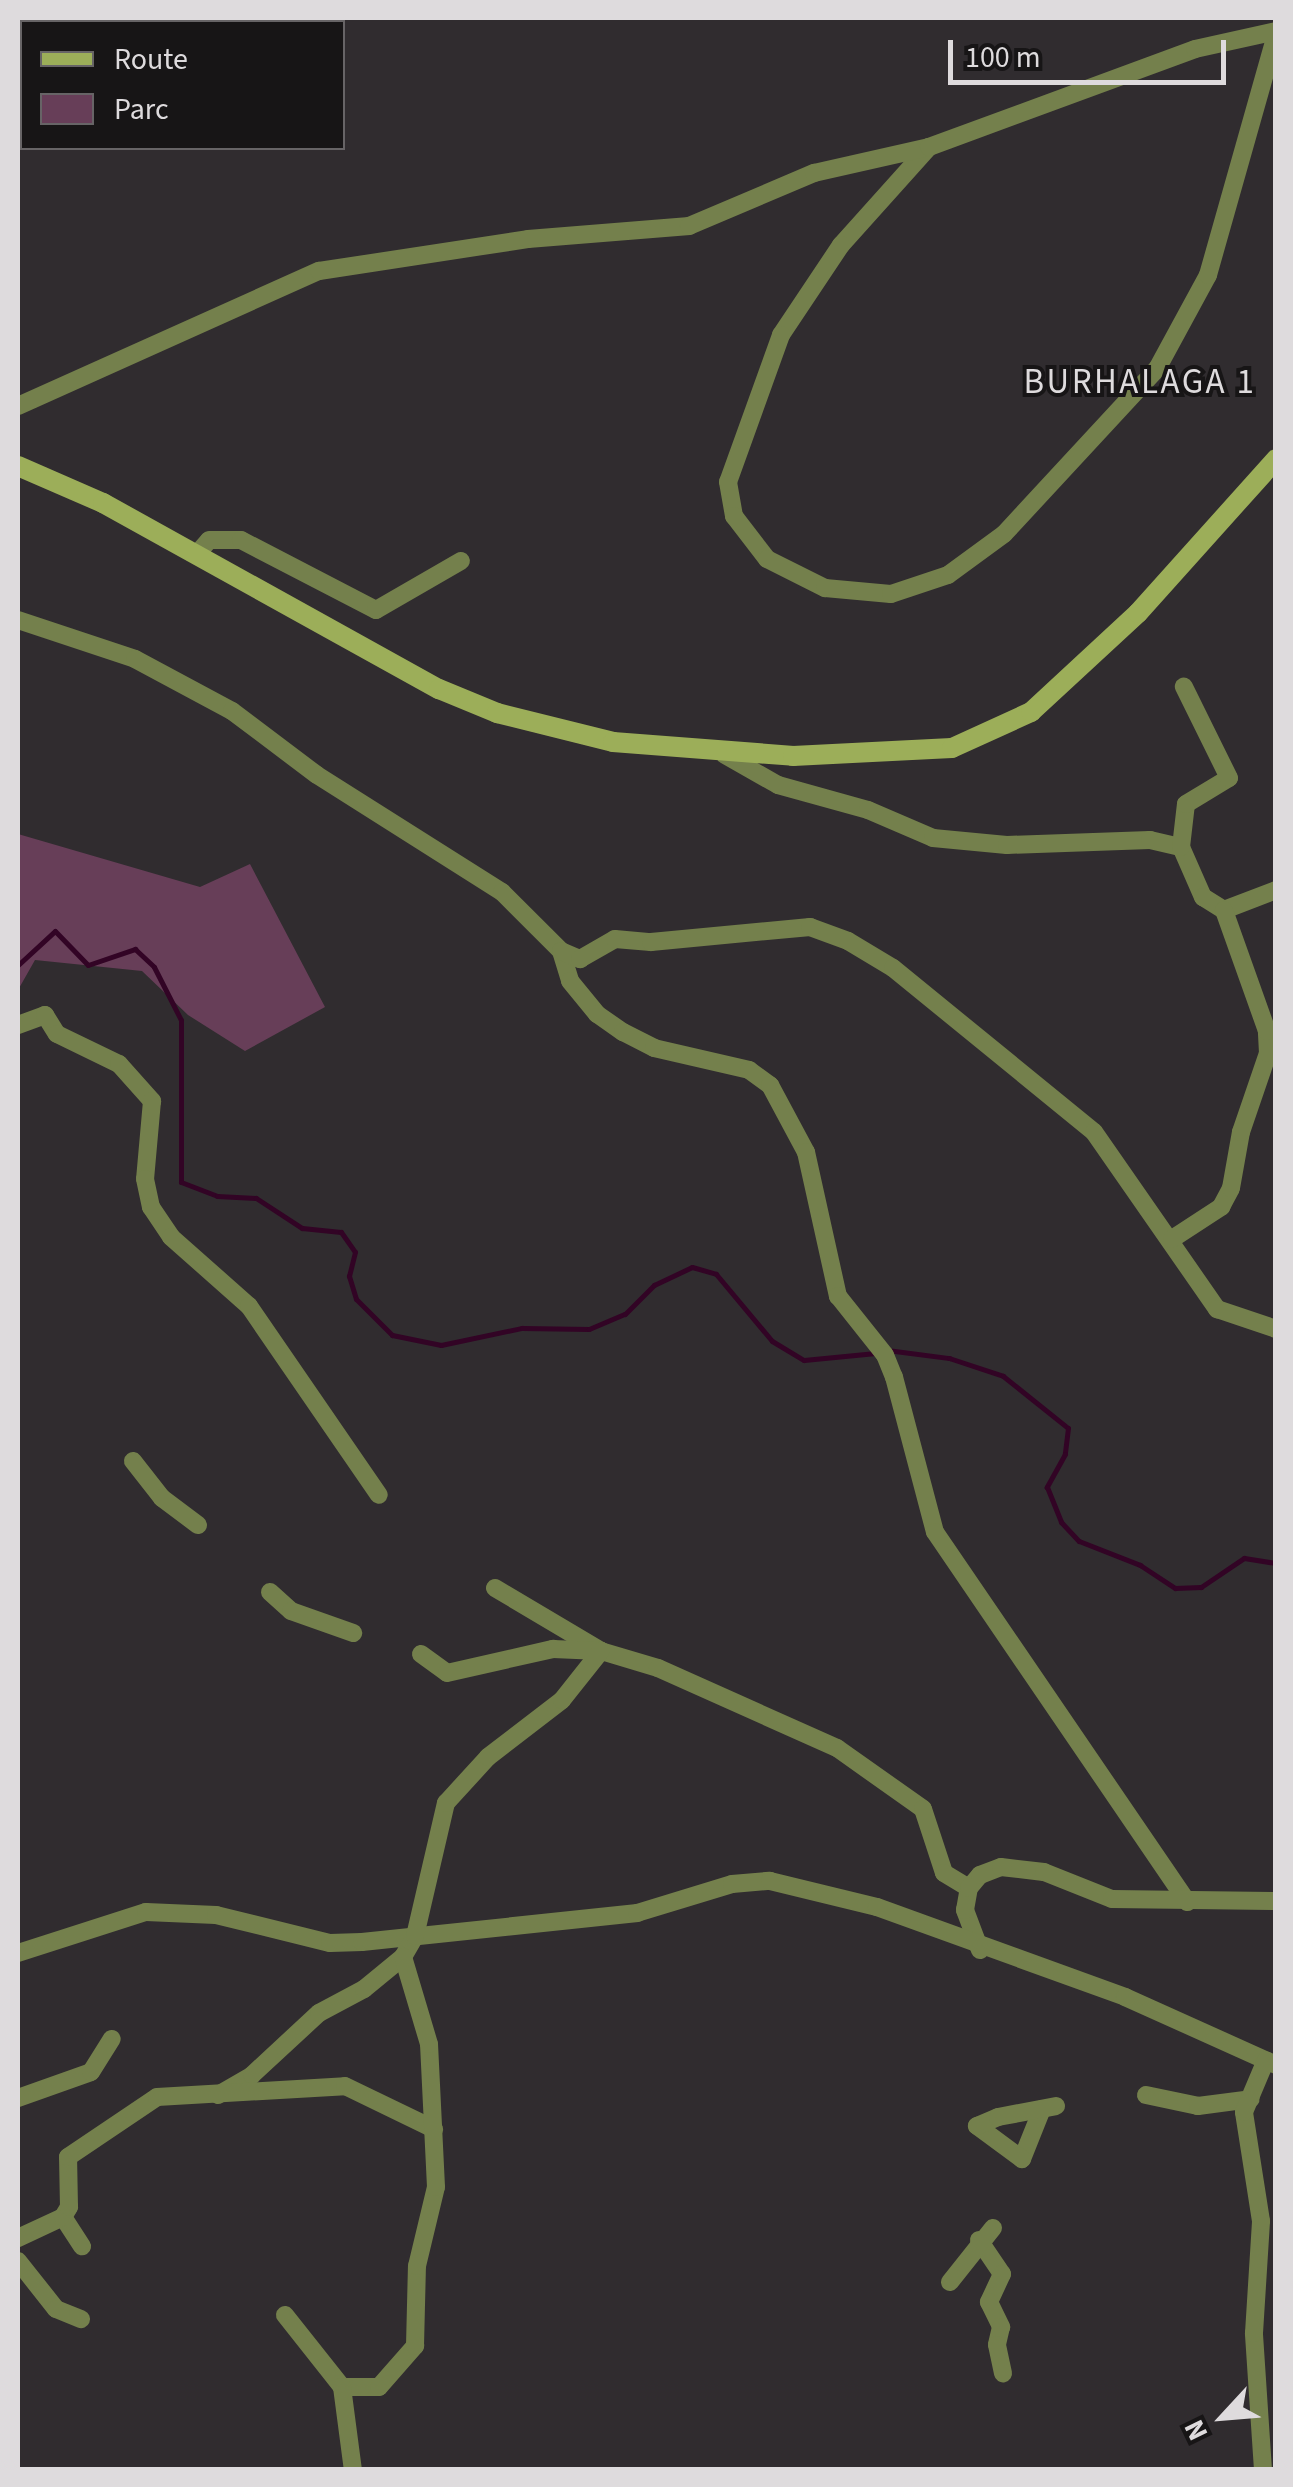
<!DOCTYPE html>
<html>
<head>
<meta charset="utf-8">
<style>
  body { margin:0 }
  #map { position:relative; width:1293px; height:2487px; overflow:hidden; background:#302c2f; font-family:"Source Sans 3",sans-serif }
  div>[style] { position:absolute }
  .green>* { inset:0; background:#673e58 }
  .stream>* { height:5px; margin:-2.5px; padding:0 2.5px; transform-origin:2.5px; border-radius:2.5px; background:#320425 }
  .street>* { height:18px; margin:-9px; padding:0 9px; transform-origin:9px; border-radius:9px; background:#74804c }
  .secondary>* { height:20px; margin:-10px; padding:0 10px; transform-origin:10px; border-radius:10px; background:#9cae59 }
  span { translate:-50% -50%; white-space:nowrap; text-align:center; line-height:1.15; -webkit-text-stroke:8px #171516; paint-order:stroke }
  .quarter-label { font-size:35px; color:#dedbdd; letter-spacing:2.5px }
  .frame { position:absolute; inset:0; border:20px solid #dedbdd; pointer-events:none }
  .legend { position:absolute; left:20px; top:20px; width:325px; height:130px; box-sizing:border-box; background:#171516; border:2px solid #676466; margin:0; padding:12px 18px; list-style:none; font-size:30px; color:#dedbdd }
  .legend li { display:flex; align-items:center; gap:20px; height:50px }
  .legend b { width:50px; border:2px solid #676466 }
  .north { position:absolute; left:1173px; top:2367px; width:100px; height:100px; -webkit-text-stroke:8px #171516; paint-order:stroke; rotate:244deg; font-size:28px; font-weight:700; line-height:40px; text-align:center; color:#dedbdd }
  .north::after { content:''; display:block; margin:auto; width:35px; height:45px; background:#dedbdd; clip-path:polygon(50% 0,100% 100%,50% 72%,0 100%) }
  .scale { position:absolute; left:948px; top:40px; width:278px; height:45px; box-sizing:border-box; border:5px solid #dedbdd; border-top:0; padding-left:12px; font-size:30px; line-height:35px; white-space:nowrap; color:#dedbdd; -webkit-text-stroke:8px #171516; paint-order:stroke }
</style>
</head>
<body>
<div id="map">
  <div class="green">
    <i style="clip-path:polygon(18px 834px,200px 887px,250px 864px,325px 1007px,245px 1051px,188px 1015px,142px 971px,35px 960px,18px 990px)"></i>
  </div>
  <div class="stream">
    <i style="left:18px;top:965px;width:50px;rotate:-42.6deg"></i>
    <i style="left:55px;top:931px;width:47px;rotate:45.9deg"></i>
    <i style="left:88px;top:965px;width:50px;rotate:-18.8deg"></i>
    <i style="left:135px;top:949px;width:26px;rotate:43deg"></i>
    <i style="left:154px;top:967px;width:59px;rotate:63deg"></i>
    <i style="left:181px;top:1020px;width:162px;rotate:90deg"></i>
    <i style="left:181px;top:1182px;width:39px;rotate:21deg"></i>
    <i style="left:217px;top:1196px;width:39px;rotate:3deg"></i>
    <i style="left:256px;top:1198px;width:55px;rotate:33.1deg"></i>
    <i style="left:302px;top:1228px;width:39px;rotate:6deg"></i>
    <i style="left:341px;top:1232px;width:24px;rotate:55deg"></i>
    <i style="left:355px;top:1252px;width:25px;rotate:104deg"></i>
    <i style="left:349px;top:1276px;width:24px;rotate:73deg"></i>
    <i style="left:356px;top:1299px;width:51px;rotate:45deg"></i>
    <i style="left:392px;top:1335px;width:50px;rotate:11.5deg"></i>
    <i style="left:441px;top:1345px;width:83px;rotate:-11.9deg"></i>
    <i style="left:522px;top:1328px;width:67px;rotate:0.9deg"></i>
    <i style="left:589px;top:1329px;width:39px;rotate:-23deg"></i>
    <i style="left:625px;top:1314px;width:41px;rotate:-45deg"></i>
    <i style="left:654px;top:1285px;width:42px;rotate:-25.3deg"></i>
    <i style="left:692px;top:1267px;width:25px;rotate:16deg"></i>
    <i style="left:716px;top:1274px;width:87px;rotate:50.1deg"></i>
    <i style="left:772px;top:1341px;width:37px;rotate:31deg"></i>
    <i style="left:804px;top:1360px;width:72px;rotate:-5.6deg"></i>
    <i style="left:887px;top:1350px;width:63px;rotate:7.4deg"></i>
    <i style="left:949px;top:1358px;width:57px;rotate:18.4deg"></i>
    <i style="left:1003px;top:1376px;width:83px;rotate:38.7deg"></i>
    <i style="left:1068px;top:1428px;width:26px;rotate:97deg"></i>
    <i style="left:1065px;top:1454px;width:38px;rotate:119deg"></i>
    <i style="left:1047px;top:1487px;width:38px;rotate:68deg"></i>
    <i style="left:1061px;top:1522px;width:26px;rotate:47deg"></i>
    <i style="left:1079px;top:1541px;width:66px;rotate:21.5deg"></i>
    <i style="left:1140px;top:1565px;width:42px;rotate:33.3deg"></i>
    <i style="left:1175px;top:1588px;width:26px;rotate:-2deg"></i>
    <i style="left:1201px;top:1587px;width:52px;rotate:-34deg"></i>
    <i style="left:1244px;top:1558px;width:32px;rotate:9deg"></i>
  </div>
  <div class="street">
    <i style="left:99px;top:22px;width:4px;rotate:-76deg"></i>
    <i style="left:929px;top:147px;width:132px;rotate:131.9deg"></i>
    <i style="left:841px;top:245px;width:108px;rotate:123.7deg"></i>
    <i style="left:781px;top:335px;width:156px;rotate:109.8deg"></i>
    <i style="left:728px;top:482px;width:35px;rotate:80deg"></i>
    <i style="left:734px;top:516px;width:54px;rotate:52.5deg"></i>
    <i style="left:767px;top:559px;width:65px;rotate:26.6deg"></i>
    <i style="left:825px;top:588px;width:66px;rotate:5.2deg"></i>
    <i style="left:891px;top:594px;width:60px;rotate:-18.4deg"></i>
    <i style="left:948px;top:575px;width:69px;rotate:-36.2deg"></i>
    <i style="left:1004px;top:534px;width:225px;rotate:-47.2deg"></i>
    <i style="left:1157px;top:369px;width:107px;rotate:-61.5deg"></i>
    <i style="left:1208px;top:275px;width:250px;rotate:-74.2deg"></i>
    <i style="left:18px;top:406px;width:330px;rotate:-24.2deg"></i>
    <i style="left:319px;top:271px;width:211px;rotate:-8.7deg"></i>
    <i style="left:528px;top:239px;width:162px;rotate:-4.6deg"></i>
    <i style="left:689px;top:226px;width:136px;rotate:-23deg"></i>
    <i style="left:814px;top:173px;width:118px;rotate:-12.7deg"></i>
    <i style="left:929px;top:147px;width:283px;rotate:-20.2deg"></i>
    <i style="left:1195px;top:49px;width:83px;rotate:-12.5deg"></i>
    <i style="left:197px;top:554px;width:18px;rotate:-49deg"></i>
    <i style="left:209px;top:540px;width:32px"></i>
    <i style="left:241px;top:540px;width:152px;rotate:27.4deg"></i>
    <i style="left:376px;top:610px;width:98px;rotate:-30deg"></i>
    <i style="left:18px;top:620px;width:123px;rotate:18.4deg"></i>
    <i style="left:135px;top:659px;width:110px;rotate:28.2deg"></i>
    <i style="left:232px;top:711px;width:106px;rotate:37deg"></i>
    <i style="left:317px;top:775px;width:219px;rotate:32.3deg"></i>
    <i style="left:502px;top:892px;width:83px;rotate:45deg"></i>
    <i style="left:561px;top:951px;width:31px;rotate:73deg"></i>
    <i style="left:570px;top:981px;width:43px;rotate:50.7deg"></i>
    <i style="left:597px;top:1014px;width:32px;rotate:35deg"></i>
    <i style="left:623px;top:1032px;width:35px;rotate:27deg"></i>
    <i style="left:654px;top:1048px;width:98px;rotate:13deg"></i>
    <i style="left:749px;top:1070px;width:26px;rotate:36deg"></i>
    <i style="left:770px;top:1085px;width:76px;rotate:61.8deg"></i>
    <i style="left:806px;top:1152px;width:148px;rotate:77.5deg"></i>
    <i style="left:838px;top:1296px;width:75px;rotate:51.5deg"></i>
    <i style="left:885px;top:1355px;width:24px;rotate:68deg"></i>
    <i style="left:894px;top:1377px;width:160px;rotate:75.2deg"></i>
    <i style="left:935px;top:1532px;width:448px;rotate:55.7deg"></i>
    <i style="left:725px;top:755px;width:61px;rotate:29.5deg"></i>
    <i style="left:778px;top:785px;width:93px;rotate:15.5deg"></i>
    <i style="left:868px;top:810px;width:71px;rotate:23.3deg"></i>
    <i style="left:933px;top:838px;width:74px;rotate:5.4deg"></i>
    <i style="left:1007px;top:845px;width:143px;rotate:-2deg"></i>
    <i style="left:1150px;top:840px;width:32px;rotate:13deg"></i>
    <i style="left:1181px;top:847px;width:55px;rotate:66.3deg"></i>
    <i style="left:1203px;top:897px;width:25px;rotate:32deg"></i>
    <i style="left:1224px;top:910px;width:56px;rotate:-21deg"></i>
    <i style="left:1181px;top:847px;width:43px;rotate:-83.4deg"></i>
    <i style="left:1186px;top:804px;width:50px;rotate:-31.2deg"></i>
    <i style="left:1229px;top:778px;width:102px;rotate:-116.3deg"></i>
    <i style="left:561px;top:951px;width:21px;rotate:23deg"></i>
    <i style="left:580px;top:959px;width:40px;rotate:-29.7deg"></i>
    <i style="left:615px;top:939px;width:36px;rotate:5deg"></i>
    <i style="left:651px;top:942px;width:160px;rotate:-5.4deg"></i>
    <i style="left:810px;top:927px;width:40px;rotate:20.2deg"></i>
    <i style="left:848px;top:941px;width:52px;rotate:31deg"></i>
    <i style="left:893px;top:968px;width:259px;rotate:39.2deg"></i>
    <i style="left:1094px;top:1132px;width:216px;rotate:55.2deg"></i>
    <i style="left:1217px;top:1309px;width:62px;rotate:18.7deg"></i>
    <i style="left:18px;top:1025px;width:29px;rotate:-20deg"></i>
    <i style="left:45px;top:1015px;width:22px;rotate:58deg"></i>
    <i style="left:57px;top:1034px;width:69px;rotate:25.8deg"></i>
    <i style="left:119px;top:1064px;width:50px;rotate:48.3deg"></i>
    <i style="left:152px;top:1101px;width:78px;rotate:95.1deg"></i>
    <i style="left:145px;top:1179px;width:29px;rotate:78deg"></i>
    <i style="left:151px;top:1207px;width:36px;rotate:56deg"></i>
    <i style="left:171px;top:1237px;width:104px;rotate:41.5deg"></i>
    <i style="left:249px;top:1306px;width:229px;rotate:55.5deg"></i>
    <i style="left:1172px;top:1239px;width:59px;rotate:-33.1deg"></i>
    <i style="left:1221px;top:1207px;width:21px;rotate:-62deg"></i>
    <i style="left:1231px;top:1188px;width:57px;rotate:-79.9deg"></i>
    <i style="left:1241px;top:1132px;width:83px;rotate:-71.1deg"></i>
    <i style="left:1268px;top:1053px;width:22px;rotate:-93deg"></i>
    <i style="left:1267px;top:1031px;width:128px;rotate:-109.6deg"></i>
    <i style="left:133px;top:1461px;width:47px;rotate:51.9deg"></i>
    <i style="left:162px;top:1498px;width:45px;rotate:36.9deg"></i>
    <i style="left:495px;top:1588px;width:123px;rotate:30.7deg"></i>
    <i style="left:601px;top:1651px;width:59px;rotate:16.6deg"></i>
    <i style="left:658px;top:1668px;width:196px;rotate:24.1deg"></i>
    <i style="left:837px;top:1748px;width:105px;rotate:35.3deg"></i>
    <i style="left:923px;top:1809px;width:67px;rotate:71.8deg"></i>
    <i style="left:944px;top:1873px;width:29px;rotate:31deg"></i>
    <i style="left:270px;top:1592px;width:28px;rotate:42deg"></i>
    <i style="left:291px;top:1611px;width:66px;rotate:19.5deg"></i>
    <i style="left:421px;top:1654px;width:32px;rotate:36deg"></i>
    <i style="left:447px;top:1673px;width:109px;rotate:-12.8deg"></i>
    <i style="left:553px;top:1649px;width:47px;rotate:2.4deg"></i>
    <i style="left:980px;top:1950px;width:43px;rotate:-110.6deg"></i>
    <i style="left:965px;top:1910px;width:22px;rotate:-80deg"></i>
    <i style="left:969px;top:1888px;width:17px;rotate:-50deg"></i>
    <i style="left:980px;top:1875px;width:22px;rotate:-21deg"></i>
    <i style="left:1001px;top:1867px;width:43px;rotate:6.6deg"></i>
    <i style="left:1044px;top:1872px;width:73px;rotate:21.7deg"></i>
    <i style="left:1112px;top:1899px;width:164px;rotate:0.7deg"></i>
    <i style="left:18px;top:1953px;width:134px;rotate:-17.8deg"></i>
    <i style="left:146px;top:1912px;width:70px;rotate:2.5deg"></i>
    <i style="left:216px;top:1915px;width:117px;rotate:13.8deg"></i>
    <i style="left:330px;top:1943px;width:32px;rotate:-2deg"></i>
    <i style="left:362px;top:1942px;width:277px;rotate:-6deg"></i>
    <i style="left:637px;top:1913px;width:99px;rotate:-17deg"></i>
    <i style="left:732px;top:1884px;width:38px;rotate:-5deg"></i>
    <i style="left:770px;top:1881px;width:110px;rotate:13.7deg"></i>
    <i style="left:877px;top:1907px;width:264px;rotate:19.9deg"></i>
    <i style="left:1125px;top:1997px;width:166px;rotate:24.2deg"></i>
    <i style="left:218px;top:2095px;width:39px;rotate:-30deg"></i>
    <i style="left:252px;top:2075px;width:91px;rotate:-42.8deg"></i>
    <i style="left:319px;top:2013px;width:51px;rotate:-28.1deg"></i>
    <i style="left:364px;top:1989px;width:50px;rotate:-39.4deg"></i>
    <i style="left:403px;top:1957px;width:24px;rotate:-60deg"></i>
    <i style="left:415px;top:1936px;width:137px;rotate:-76.9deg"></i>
    <i style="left:446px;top:1803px;width:62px;rotate:-47.6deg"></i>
    <i style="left:488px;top:1757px;width:93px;rotate:-37.6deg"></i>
    <i style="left:562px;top:1700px;width:63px;rotate:-51.5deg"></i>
    <i style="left:1146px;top:2095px;width:53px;rotate:11.9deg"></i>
    <i style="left:1198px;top:2106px;width:53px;rotate:-7.5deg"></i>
    <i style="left:18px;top:2098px;width:77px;rotate:-19.6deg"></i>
    <i style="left:91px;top:2072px;width:39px;rotate:-58deg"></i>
    <i style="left:1042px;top:2109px;width:54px;rotate:111.8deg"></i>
    <i style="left:1022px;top:2159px;width:56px;rotate:-143.7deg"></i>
    <i style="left:977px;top:2126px;width:23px;rotate:-23deg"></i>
    <i style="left:998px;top:2117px;width:59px;rotate:-10.7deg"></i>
    <i style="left:63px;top:2217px;width:35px;rotate:57deg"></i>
    <i style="left:18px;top:2238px;width:50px;rotate:-25deg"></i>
    <i style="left:63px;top:2217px;width:12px;rotate:-59deg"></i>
    <i style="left:69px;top:2207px;width:50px;rotate:-91.1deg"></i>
    <i style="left:68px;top:2157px;width:107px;rotate:-34deg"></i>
    <i style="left:157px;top:2097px;width:188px;rotate:-3.3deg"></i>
    <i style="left:345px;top:2086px;width:99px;rotate:25.8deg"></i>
    <i style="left:979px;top:2240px;width:41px;rotate:55.9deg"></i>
    <i style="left:1002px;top:2274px;width:31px;rotate:115deg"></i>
    <i style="left:989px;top:2302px;width:28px;rotate:64deg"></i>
    <i style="left:1001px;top:2327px;width:18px;rotate:103deg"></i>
    <i style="left:997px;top:2345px;width:29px;rotate:78deg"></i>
    <i style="left:18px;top:2261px;width:61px;rotate:51.6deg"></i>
    <i style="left:56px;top:2309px;width:27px;rotate:22deg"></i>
    <i style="left:950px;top:2282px;width:69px;rotate:-51.5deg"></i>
    <i style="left:285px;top:2315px;width:92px;rotate:51.6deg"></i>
    <i style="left:342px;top:2387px;width:37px"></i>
    <i style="left:379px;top:2387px;width:55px;rotate:-48.7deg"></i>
    <i style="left:415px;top:2346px;width:80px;rotate:-88.6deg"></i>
    <i style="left:417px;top:2266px;width:81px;rotate:-76.5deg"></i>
    <i style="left:436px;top:2187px;width:143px;rotate:-92.8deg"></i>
    <i style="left:429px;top:2044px;width:91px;rotate:-106.6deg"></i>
    <i style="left:342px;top:2387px;width:84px;rotate:82.5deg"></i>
    <i style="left:1263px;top:2470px;width:137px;rotate:-93.8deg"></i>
    <i style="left:1254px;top:2333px;width:112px;rotate:-86.4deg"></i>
    <i style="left:1261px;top:2221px;width:110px;rotate:-98.9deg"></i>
    <i style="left:1244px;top:2112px;width:56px;rotate:-67.1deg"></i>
  </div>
  <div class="secondary">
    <i style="left:18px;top:466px;width:93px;rotate:23.5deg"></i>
    <i style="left:103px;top:503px;width:384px;rotate:29deg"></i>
    <i style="left:439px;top:689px;width:63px;rotate:22.5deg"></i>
    <i style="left:497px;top:713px;width:120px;rotate:14deg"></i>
    <i style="left:613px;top:742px;width:181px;rotate:4.4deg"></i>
    <i style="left:793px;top:756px;width:159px;rotate:-2.9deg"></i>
    <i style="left:952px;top:748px;width:87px;rotate:-24.5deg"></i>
    <i style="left:1031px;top:712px;width:146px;rotate:-42.8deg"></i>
    <i style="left:1138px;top:613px;width:207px;rotate:-48.1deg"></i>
  </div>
  <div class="quarter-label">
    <span style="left:1140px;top:382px">BURHALAGA 1</span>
  </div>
  <div class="frame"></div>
  <ul class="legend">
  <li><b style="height:12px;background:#9cae59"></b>Route</li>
  <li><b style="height:28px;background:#673e58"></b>Parc</li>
  </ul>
  <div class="north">N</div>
  <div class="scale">100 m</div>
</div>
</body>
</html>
